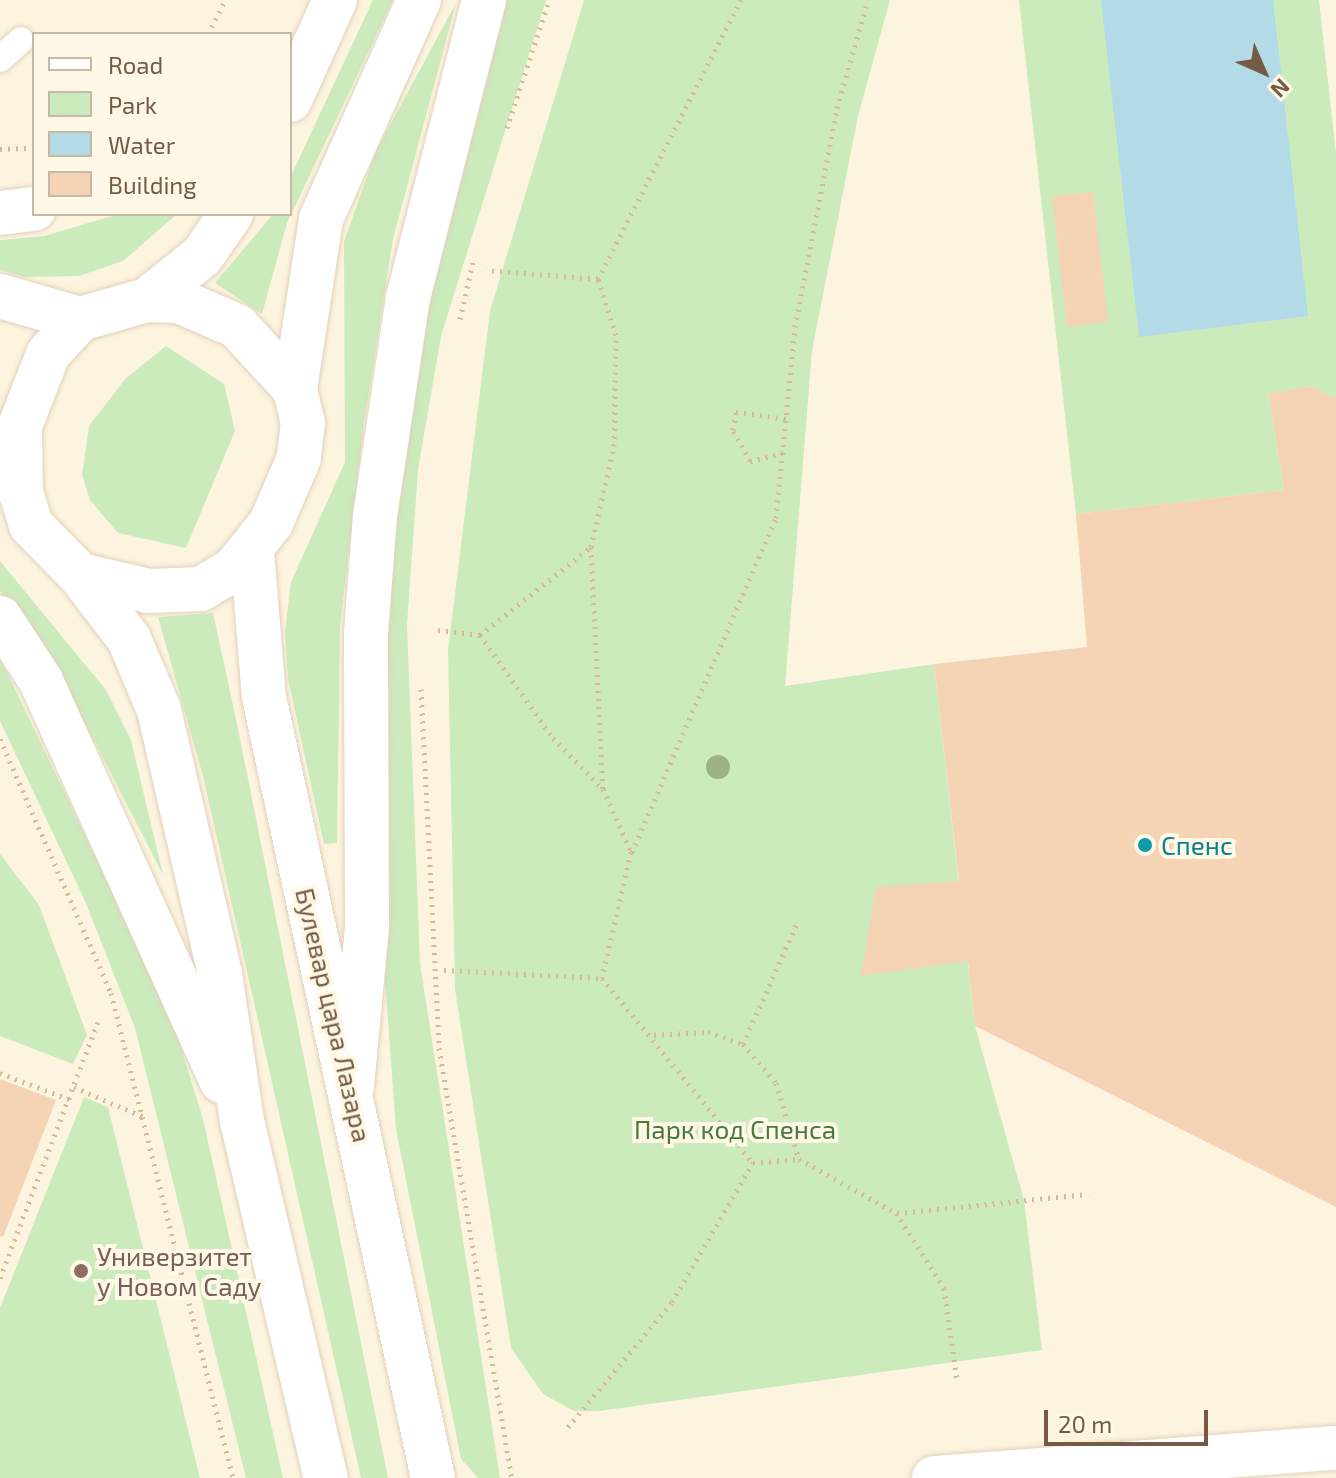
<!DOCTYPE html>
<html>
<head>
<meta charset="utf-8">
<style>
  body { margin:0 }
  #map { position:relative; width:1336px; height:1478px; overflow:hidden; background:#fdf4df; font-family:"Exo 2",sans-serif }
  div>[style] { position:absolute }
  .green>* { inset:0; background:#cbebbd }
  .water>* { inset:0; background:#b3dbe7 }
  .building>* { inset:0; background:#f4d4b5 }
  .path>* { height:5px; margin-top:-2.5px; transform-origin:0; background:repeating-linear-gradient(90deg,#d8b899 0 2px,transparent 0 8px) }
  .roads { filter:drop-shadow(0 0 2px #e2d1bb) drop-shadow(0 0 2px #e2d1bb) }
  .lane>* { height:26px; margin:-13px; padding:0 13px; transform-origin:13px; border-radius:13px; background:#fff }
  .street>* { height:44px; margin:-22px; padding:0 22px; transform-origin:22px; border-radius:22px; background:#fff }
  .secondary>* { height:44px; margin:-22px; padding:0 22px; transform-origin:22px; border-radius:22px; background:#fff }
  .trees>* { width:24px; height:24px; margin:-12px; border-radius:50%; background:#9bb186 }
  .dots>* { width:22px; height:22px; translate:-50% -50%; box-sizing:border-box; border:4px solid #fff8e6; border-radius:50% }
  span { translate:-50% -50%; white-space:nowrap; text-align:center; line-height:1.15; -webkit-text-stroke:8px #fff8e6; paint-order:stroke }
  .culture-label { font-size:26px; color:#0d838f }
  .left { translate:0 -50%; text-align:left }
  .street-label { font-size:26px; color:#755b46 }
  .park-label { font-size:26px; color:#4a7b3d }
  .education-label { font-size:26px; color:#785e54 }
  .legend { position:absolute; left:32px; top:32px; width:260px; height:184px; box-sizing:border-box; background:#fff8e6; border:2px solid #c8b9a6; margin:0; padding:10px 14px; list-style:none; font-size:24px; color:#755b46 }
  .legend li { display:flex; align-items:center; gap:16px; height:40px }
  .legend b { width:40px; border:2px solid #c8b9a6 }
  .north { position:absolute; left:1224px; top:32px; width:80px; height:80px; -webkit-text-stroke:6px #fff8e6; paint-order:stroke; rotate:135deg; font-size:22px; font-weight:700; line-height:32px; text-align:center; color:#755b46 }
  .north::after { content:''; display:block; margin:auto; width:28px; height:36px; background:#755b46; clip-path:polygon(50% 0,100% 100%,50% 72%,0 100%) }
  .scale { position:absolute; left:1044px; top:1410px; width:164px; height:36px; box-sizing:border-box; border:4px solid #755b46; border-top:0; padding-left:10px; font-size:24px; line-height:28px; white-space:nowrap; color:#755b46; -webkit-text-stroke:6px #fff8e6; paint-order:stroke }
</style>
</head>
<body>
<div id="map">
  <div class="green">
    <i style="clip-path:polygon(373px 0,393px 0,287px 223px,262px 314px,215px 283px,273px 214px,290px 214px,290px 178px)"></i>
    <i style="clip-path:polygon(500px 0,546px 0,441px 336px,418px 470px,407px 625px,420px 963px,500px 1478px,478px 1478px,461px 1459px,396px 1129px,377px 873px,384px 598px,415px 352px)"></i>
    <i style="clip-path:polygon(584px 0,890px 0,858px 116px,812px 351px,785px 686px,934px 664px,975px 1026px,1024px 1200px,1042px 1350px,599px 1411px,574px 1411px,543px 1394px,511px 1348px,455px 989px,448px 650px,490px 311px)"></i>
    <i style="clip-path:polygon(1019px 0,1319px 0,1336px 154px,1336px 398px,1310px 386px,1268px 393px,1284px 490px,1076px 514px)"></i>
    <i style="clip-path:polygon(456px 3px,393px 239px,363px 431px,340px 627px,337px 843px,324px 844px,288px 679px,285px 631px,291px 582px,345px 462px,344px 242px,376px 151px)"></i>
    <i style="clip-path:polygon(119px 214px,177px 214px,123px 261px,79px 276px,24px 277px,0 270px,0 240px,44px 236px)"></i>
    <i style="clip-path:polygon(166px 346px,224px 384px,235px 431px,186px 548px,118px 533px,90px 500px,82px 475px,89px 426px,126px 378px)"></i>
    <i style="clip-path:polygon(0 561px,106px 690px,131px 740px,163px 875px,93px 738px,0 591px)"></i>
    <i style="clip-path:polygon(213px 613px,236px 719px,388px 1478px,361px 1478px,203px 776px,158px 617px)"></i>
    <i style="clip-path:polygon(0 658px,170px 1012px,203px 1119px,283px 1478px,246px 1478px,135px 1028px,85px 901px,0 721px)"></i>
    <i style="clip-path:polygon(0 854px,39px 905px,87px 1035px,73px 1064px,0 1036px)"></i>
    <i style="clip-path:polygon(84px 1097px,108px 1107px,200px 1478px,0 1478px,0 1308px)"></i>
  </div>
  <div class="water">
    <i style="clip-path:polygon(1101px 0,1273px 0,1308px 316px,1139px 337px)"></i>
  </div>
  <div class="building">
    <i style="clip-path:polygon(1093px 192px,1108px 322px,1067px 327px,1052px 196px)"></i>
    <i style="clip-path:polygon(1310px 386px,1336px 398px,1336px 1207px,975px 1026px,968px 961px,861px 976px,876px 887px,959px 881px,934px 664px,1087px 647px,1076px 514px,1284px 490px,1268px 393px)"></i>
    <i style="clip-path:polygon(0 1079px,56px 1100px,3px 1237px,0 1236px)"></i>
  </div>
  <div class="path">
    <i style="left:208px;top:34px;width:38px;rotate:-63deg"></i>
    <i style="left:507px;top:128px;width:135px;rotate:-71.8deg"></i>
    <i style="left:0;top:149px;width:34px;rotate:-2deg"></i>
    <i style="left:598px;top:279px;width:314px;rotate:-62.9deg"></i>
    <i style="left:460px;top:319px;width:63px;rotate:-77.1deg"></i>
    <i style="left:783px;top:453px;width:34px;rotate:166deg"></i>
    <i style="left:750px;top:461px;width:35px;rotate:-119deg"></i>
    <i style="left:733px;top:430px;width:18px;rotate:-81deg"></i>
    <i style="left:736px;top:412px;width:51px;rotate:7.8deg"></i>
    <i style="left:591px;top:547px;width:242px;rotate:87.2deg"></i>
    <i style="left:603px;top:789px;width:69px;rotate:66deg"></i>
    <i style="left:631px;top:852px;width:129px;rotate:103deg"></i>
    <i style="left:602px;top:978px;width:239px;rotate:50.8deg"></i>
    <i style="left:753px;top:1163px;width:46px;rotate:-5deg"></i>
    <i style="left:799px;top:1159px;width:111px;rotate:29.1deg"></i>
    <i style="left:896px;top:1213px;width:89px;rotate:57.4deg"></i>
    <i style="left:944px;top:1288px;width:93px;rotate:82deg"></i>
    <i style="left:438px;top:630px;width:42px;rotate:6.8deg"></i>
    <i style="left:480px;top:635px;width:126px;rotate:54.7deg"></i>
    <i style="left:553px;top:738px;width:70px;rotate:45.6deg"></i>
    <i style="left:480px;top:635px;width:142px;rotate:-38.4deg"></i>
    <i style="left:591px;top:547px;width:104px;rotate:-77.2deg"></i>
    <i style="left:614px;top:446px;width:111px;rotate:-89deg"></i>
    <i style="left:616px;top:335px;width:59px;rotate:-107.8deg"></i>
    <i style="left:598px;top:279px;width:112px;rotate:-175.4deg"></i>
    <i style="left:421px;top:689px;width:359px;rotate:87.1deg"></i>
    <i style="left:439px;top:1048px;width:436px;rotate:80.4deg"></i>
    <i style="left:0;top:739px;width:277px;rotate:66.4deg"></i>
    <i style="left:111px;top:993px;width:500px;rotate:75.88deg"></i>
    <i style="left:632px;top:852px;width:364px;rotate:-66.7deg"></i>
    <i style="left:776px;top:518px;width:192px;rotate:-84.3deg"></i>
    <i style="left:795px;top:327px;width:223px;rotate:-79.1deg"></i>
    <i style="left:837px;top:108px;width:112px;rotate:-74deg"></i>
    <i style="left:444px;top:970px;width:158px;rotate:2.9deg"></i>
    <i style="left:654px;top:1035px;width:54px;rotate:-3.2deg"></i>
    <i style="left:708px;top:1032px;width:37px;rotate:19deg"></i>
    <i style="left:743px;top:1044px;width:51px;rotate:49.8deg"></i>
    <i style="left:776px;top:1083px;width:79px;rotate:73.2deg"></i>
    <i style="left:743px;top:1044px;width:135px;rotate:-65.9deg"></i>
    <i style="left:0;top:1073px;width:74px;rotate:20.6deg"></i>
    <i style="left:74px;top:1087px;width:78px;rotate:23.3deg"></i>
    <i style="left:897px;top:1213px;width:192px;rotate:-5.7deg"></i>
    <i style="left:0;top:1278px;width:275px;rotate:-69.1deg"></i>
    <i style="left:568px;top:1427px;width:163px;rotate:-50.2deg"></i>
    <i style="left:672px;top:1302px;width:161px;rotate:-59.8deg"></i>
  </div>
  <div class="roads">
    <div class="lane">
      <i style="left:0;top:59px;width:28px;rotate:-42deg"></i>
    </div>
    <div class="street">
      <i style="left:934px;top:1478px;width:403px;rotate:-4.3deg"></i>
    </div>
    <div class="secondary">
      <i style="left:290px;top:100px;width:110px;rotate:-65.8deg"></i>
      <i style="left:0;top:213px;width:34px;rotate:-7deg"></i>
      <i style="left:0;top:296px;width:83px;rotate:16deg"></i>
      <i style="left:147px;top:300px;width:32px;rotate:2deg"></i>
      <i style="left:179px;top:301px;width:63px;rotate:23.3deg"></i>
      <i style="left:237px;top:326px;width:86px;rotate:47.4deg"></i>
      <i style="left:295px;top:389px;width:35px;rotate:77deg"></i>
      <i style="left:303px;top:423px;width:35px;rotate:97deg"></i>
      <i style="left:299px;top:458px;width:71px;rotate:113.3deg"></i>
      <i style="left:271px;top:523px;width:59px;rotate:128.8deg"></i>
      <i style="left:234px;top:569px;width:39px;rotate:149deg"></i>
      <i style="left:201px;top:589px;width:52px;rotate:177.8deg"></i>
      <i style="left:149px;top:591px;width:71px;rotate:-166.9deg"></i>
      <i style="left:80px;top:575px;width:70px;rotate:-134.4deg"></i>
      <i style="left:31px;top:525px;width:34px;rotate:-107deg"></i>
      <i style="left:21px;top:493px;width:67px;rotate:-90.9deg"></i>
      <i style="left:20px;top:426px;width:77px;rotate:-68.7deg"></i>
      <i style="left:48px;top:354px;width:47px;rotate:-47.6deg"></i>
      <i style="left:80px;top:319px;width:70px;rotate:-15.8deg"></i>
      <i style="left:147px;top:300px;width:70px;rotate:-38.7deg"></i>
      <i style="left:202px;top:256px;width:51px;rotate:-55.4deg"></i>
      <i style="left:295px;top:389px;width:172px;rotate:-81.3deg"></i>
      <i style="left:321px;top:219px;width:240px;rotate:-65.9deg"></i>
      <i style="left:252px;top:551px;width:146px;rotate:85.3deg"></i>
      <i style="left:264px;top:697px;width:799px;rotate:77.79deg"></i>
      <i style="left:80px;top:575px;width:81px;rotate:52.6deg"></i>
      <i style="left:129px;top:639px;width:77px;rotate:67.1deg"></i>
      <i style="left:159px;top:710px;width:271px;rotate:77deg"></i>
      <i style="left:220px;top:974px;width:149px;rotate:81.5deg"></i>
      <i style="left:242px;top:1121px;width:367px;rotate:76.8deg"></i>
      <i style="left:0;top:618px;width:75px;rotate:56.9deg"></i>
      <i style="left:41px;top:681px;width:439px;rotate:65.7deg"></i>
      <i style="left:352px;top:1086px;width:161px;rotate:-84.6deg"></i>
      <i style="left:367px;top:926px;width:293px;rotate:-90.2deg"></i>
      <i style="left:366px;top:633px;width:117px;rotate:-85.6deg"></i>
      <i style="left:375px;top:516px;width:220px;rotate:-81.4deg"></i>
      <i style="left:408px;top:298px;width:308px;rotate:-75.7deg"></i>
    </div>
  </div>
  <div class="trees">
    <i style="left:718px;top:767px"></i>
  </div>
  <div class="dots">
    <i style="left:1145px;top:845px;background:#0f9aa8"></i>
    <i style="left:81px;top:1271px;background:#8d6e63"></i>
  </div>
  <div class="culture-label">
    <span class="left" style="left:1161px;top:845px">Спенс</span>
  </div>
  <div class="street-label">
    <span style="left:334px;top:1015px;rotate:77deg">Булевар цара Лазара</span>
  </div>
  <div class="park-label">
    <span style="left:735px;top:1129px">Парк код Спенса</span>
  </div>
  <div class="education-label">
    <span class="left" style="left:97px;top:1271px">Универзитет<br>у Новом Саду</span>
  </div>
  <ul class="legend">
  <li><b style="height:10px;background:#fff"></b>Road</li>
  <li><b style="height:22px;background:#cbebbd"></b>Park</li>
  <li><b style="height:22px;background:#b3dbe7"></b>Water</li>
  <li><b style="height:22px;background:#f4d4b5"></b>Building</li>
  </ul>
  <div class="north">N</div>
  <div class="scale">20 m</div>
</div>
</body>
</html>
